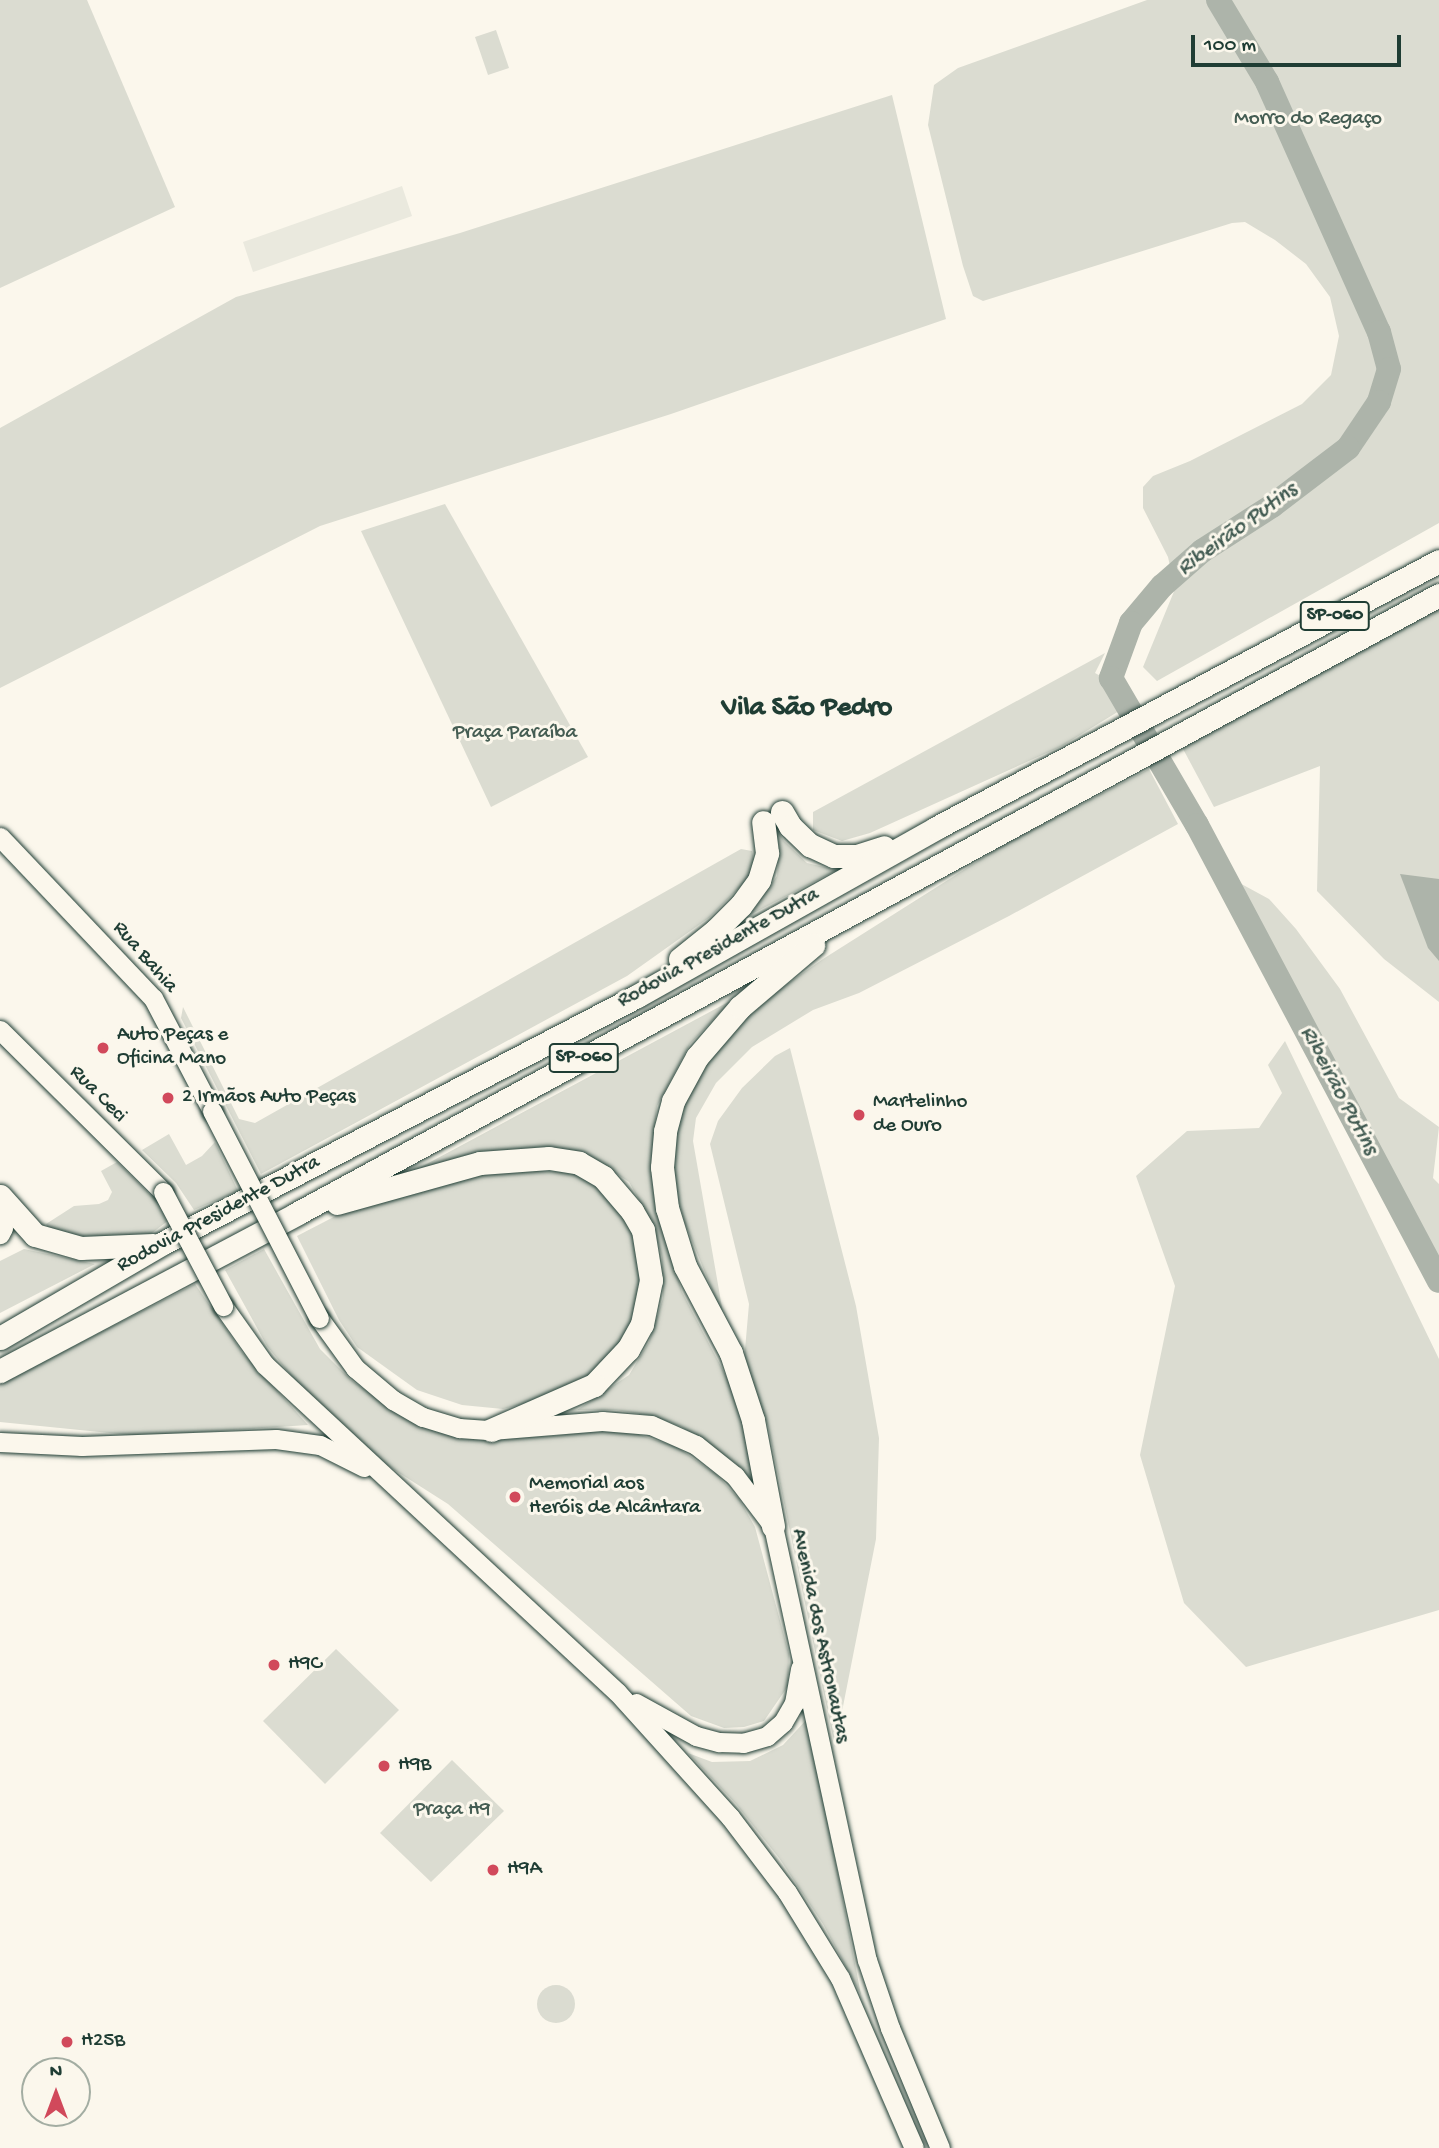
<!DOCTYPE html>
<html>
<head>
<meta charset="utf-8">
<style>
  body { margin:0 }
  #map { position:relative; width:1439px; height:2148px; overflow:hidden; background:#fbf7ec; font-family:"Gochi Hand",sans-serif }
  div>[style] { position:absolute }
  .built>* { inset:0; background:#eae9de }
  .green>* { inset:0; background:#dbdcd1 }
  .round { border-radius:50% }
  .water>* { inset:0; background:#adb4aa }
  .river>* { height:24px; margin:-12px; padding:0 12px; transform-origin:12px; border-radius:12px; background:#adb4aa }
  .roads { filter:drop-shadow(0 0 2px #1f3d34) drop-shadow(0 0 2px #1f3d34) }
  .major>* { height:19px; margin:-9.5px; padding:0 9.5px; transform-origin:9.5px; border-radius:9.5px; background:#fbf7ec }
  .highway>* { height:23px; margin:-11.5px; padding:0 11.5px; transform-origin:11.5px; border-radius:11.5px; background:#fbf7ec }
  .bridges { filter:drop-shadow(0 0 2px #1f3d34) drop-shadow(0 0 2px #1f3d34) }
  .major-bridge>* { height:19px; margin:-9.5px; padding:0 9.5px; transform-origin:9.5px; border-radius:9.5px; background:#fbf7ec }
  .dots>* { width:19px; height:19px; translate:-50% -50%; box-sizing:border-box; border:4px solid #fbf7ec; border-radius:50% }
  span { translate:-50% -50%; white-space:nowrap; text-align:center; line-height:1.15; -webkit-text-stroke:6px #fbf7ec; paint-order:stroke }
  .shield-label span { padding:2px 5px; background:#fbf7ec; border:2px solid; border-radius:5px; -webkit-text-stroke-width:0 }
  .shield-label { font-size:19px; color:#1f3d34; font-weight:700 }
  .park-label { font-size:21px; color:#455d53 }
  .street-label { font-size:21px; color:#1f3d34 }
  .poi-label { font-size:21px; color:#1f3d34 }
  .left { translate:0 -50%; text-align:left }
  .water-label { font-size:23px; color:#425b52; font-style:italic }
  .district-label { font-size:28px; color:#1f3d34; font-weight:700 }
  .north { position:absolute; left:21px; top:2057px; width:70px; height:70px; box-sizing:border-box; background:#fbf7ec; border:2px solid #a3ada2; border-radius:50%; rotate:0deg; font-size:19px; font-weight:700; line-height:28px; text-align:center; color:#1f3d34 }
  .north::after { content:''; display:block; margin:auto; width:24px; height:32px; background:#d1495b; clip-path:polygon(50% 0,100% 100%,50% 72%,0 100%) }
  .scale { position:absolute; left:1191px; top:35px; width:210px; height:32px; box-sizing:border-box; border:4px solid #1f3d34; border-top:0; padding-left:9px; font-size:21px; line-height:24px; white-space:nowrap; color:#1f3d34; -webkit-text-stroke:5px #fbf7ec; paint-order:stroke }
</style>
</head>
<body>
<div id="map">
  <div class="built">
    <i style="clip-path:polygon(402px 186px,412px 216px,253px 272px,243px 242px)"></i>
  </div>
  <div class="green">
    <i style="clip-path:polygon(0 0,87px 0,175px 207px,0 288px)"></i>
    <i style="clip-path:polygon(1147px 0,1439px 0,1439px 523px,1157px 681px,1143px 667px,1175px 589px,1168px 557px,1143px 508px,1143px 487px,1153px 476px,1190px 461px,1302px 404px,1331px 375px,1339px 336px,1330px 297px,1306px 264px,1275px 240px,1245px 222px,1232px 223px,983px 301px,973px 296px,963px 266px,928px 125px,934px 85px,958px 68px)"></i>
    <i style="clip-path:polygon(496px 30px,509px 68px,488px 75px,475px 37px)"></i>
    <i style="clip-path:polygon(892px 95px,946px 319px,671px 414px,320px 526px,0 688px,0 428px,236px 297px,460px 233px)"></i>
    <i style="clip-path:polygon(445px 504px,588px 757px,491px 807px,361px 531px)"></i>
    <i style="clip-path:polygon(1439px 609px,1439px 1002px,1384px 959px,1317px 891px,1320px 766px,1214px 807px,1182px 747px)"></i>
    <i style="clip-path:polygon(1105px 653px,1095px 673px,1106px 679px,1124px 708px,1062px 746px,870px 833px,842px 841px,813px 830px,813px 812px)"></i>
    <i style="clip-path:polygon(1149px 769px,1178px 824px,1009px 916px,859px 993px,813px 1010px,752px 1047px,716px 1083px,696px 1118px,693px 1141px,724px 1319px,684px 1221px,674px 1183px,673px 1146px,678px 1106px,692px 1079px,743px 1015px,823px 959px,1000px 847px)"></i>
    <i style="clip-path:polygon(770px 818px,784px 841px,807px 863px,837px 870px,750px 915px,777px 876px,779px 845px)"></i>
    <i style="clip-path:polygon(741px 849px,752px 851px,755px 864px,745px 882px,710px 917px,627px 976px,261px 1174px,181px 1018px,183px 1007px,239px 1119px,255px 1123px)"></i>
    <i style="clip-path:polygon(1223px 874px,1269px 899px,1296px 929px,1340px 989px,1399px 1098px,1439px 1127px,1433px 1178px,1439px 1184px,1439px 1281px)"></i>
    <i style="clip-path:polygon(732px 1000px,690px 1044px,657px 1106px,653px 1147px,661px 1225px,682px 1292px,738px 1399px,757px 1485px,735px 1463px,682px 1427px,653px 1416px,616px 1410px,577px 1410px,629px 1375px,649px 1342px,663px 1298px,662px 1257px,653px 1225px,629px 1182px,593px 1158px,408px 1174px)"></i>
    <i style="clip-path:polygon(1285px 1041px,1439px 1359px,1439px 1610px,1246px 1667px,1184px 1603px,1140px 1455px,1175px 1286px,1136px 1176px,1187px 1131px,1259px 1128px,1282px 1093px,1268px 1065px)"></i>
    <i style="clip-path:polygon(790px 1048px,856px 1306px,879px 1438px,876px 1539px,835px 1747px,768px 1426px,744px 1361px,749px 1304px,710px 1144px,718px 1121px,742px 1088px,775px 1056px)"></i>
    <i style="clip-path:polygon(169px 1134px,186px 1165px,202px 1156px,215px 1142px,238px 1191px,194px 1210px,176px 1183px,142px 1150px)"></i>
    <i style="clip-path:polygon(117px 1162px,158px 1202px,169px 1220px,152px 1233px,130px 1241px,52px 1236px,46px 1224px,74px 1206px,99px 1204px,108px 1200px,112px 1192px,101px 1171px)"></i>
    <i style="clip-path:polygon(495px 1170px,572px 1172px,605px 1190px,641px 1245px,639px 1322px,584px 1381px,546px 1398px,503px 1409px,462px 1405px,417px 1390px,357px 1347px,339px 1320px,297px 1236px,353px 1207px)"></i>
    <i style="clip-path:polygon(24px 1249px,95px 1264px,0 1313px,0 1261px)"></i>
    <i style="clip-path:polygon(264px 1249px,320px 1349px,351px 1380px,386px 1405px,510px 1437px,555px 1436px,599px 1429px,631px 1432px,677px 1447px,717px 1475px,739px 1499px,755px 1527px,789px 1654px,788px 1686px,764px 1721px,744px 1727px,724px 1728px,691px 1716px,448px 1504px,371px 1455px,305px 1393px,267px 1346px,225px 1270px)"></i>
    <i style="clip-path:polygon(195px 1284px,242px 1352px,308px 1425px,140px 1436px,0 1422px,0 1384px)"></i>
    <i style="clip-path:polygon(336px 1649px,399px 1710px,325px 1784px,263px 1721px)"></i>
    <i style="clip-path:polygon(808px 1718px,861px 1995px,823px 1924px,779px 1858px,736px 1804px,688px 1753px,712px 1762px,750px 1761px,783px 1745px)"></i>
    <i style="clip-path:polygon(452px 1760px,504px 1811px,431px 1882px,380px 1833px)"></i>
    <i class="round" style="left:537px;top:1985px;width:38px;height:38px"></i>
  </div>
  <div class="water">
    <i style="clip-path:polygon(1400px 874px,1439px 879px,1439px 961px,1428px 948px)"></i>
  </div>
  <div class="river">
    <i style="left:1218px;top:0;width:96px;rotate:59.1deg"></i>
    <i style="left:1267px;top:82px;width:274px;rotate:65.9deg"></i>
    <i style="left:1379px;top:332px;width:38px;rotate:75deg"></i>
    <i style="left:1389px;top:369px;width:34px;rotate:107deg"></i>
    <i style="left:1379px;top:402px;width:55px;rotate:124deg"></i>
    <i style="left:1348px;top:448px;width:96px;rotate:142.7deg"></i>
    <i style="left:1272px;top:506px;width:83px;rotate:147.3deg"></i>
    <i style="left:1202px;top:551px;width:53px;rotate:138.8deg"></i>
    <i style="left:1162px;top:586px;width:48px;rotate:130deg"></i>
    <i style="left:1131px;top:623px;width:59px;rotate:110deg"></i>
    <i style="left:1111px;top:678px;width:170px;rotate:59.7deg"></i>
    <i style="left:1197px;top:825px;width:516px;rotate:62.05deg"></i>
  </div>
  <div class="roads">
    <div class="major">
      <i style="left:0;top:837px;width:222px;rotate:46.5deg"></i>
      <i style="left:153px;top:998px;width:127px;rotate:62.4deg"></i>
      <i style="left:0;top:1030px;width:230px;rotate:44.8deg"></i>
      <i style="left:0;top:1205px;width:23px;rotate:83deg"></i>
      <i style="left:3px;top:1228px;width:7px;rotate:117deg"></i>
      <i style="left:223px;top:1306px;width:72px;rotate:54.6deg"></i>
      <i style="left:265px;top:1365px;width:480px;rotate:42.9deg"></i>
      <i style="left:617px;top:1692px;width:169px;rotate:47.9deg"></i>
      <i style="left:730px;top:1817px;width:94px;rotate:52.8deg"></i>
      <i style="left:787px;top:1892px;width:101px;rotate:58.4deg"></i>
      <i style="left:840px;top:1978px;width:185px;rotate:66.5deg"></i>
      <i style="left:319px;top:1318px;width:62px;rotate:54.2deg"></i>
      <i style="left:355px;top:1368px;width:50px;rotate:40.1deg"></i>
      <i style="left:393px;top:1400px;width:34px;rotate:30deg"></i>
      <i style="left:423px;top:1417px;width:38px;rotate:17deg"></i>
      <i style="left:459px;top:1428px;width:32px;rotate:4deg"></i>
      <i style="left:491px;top:1430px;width:111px;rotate:-4.6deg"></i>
      <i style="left:602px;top:1421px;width:49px;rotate:4.7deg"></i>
      <i style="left:651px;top:1425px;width:49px;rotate:24deg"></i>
      <i style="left:696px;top:1445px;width:50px;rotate:38.5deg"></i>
      <i style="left:735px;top:1476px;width:63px;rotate:52.8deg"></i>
      <i style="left:773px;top:1526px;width:444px;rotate:77.8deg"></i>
      <i style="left:867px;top:1960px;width:72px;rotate:71.3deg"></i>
      <i style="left:890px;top:2028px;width:130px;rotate:67.4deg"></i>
      <i style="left:0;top:1442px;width:82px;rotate:2.8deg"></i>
      <i style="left:82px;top:1446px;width:194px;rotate:-2.1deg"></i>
      <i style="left:276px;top:1439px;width:44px;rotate:7.8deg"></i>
      <i style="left:320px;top:1445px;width:49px;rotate:26.6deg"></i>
      <i style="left:636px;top:1703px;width:68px;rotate:28.8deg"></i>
      <i style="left:696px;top:1736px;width:24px;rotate:15deg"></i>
      <i style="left:719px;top:1742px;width:24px;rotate:2deg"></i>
      <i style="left:743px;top:1743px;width:25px;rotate:-16deg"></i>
      <i style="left:767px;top:1736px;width:21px;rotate:-41deg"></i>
      <i style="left:783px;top:1722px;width:22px;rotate:-60deg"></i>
      <i style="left:794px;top:1703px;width:35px;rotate:-80deg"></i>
    </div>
    <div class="highway">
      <i style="left:782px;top:812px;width:16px;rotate:60deg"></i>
      <i style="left:790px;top:826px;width:28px;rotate:44deg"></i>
      <i style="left:810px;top:845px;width:26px;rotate:25deg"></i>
      <i style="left:834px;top:856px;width:23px"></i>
      <i style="left:857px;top:856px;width:28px;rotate:-18deg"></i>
      <i style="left:680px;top:959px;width:46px;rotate:-38.9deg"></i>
      <i style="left:716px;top:930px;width:35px;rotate:-45deg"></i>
      <i style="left:741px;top:905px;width:31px;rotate:-54deg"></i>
      <i style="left:759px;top:880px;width:28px;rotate:-73deg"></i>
      <i style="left:767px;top:853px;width:31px;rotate:-97deg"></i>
      <i style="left:0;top:1196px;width:52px;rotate:48.1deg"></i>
      <i style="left:35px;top:1235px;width:48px;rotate:15.8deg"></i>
      <i style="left:81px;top:1248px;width:72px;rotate:-2.4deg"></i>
      <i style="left:337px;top:1203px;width:148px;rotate:-15.6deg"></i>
      <i style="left:480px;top:1163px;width:69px;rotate:-4.1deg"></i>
      <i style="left:549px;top:1158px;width:30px;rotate:9deg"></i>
      <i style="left:579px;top:1163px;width:28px;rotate:30deg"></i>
      <i style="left:603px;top:1177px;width:45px;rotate:49.5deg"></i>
      <i style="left:632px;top:1211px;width:22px;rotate:60deg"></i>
      <i style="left:643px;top:1230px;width:51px;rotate:80.9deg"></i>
      <i style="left:651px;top:1280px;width:45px;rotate:101.6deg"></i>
      <i style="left:642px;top:1324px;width:29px;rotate:119deg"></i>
      <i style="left:628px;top:1349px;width:50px;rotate:133.4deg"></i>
      <i style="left:594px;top:1385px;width:112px;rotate:156.4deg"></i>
      <i style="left:0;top:1338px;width:189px;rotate:-30.2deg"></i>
      <i style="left:163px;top:1243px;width:534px;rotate:-27.52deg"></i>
      <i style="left:637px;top:996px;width:343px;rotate:-29.3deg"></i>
      <i style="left:936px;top:828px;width:569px;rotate:-27.96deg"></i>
      <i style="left:0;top:1371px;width:335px;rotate:-27.9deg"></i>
      <i style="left:296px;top:1214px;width:1300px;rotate:-28.44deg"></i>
      <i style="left:773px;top:1526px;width:108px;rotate:-100.7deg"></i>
      <i style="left:753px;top:1420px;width:71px;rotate:-108.2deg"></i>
      <i style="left:731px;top:1353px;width:98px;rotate:-117.9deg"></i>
      <i style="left:685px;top:1266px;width:61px;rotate:-107.2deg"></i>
      <i style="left:667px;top:1208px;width:41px;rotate:-97deg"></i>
      <i style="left:662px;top:1167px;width:36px;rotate:-85deg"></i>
      <i style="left:665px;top:1131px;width:31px;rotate:-75deg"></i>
      <i style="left:673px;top:1101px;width:50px;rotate:-61.4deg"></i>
      <i style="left:697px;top:1057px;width:66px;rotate:-49.3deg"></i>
      <i style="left:740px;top:1007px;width:96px;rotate:-40.3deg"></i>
    </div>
  </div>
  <div class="bridges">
    <div class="major-bridge">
      <i style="left:212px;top:1111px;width:233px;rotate:62.7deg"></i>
      <i style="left:163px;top:1192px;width:129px;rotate:62.2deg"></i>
    </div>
  </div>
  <div class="dots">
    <i style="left:103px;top:1048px;background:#d1495b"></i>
    <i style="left:168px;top:1098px;background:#d1495b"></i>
    <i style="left:859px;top:1115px;background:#d1495b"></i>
    <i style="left:515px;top:1497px;background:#d1495b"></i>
    <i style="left:274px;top:1665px;background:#d1495b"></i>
    <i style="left:384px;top:1766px;background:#d1495b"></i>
    <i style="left:493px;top:1870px;background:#d1495b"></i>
    <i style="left:67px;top:2042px;background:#d1495b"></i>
  </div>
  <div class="shield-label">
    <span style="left:1335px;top:616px">SP-060</span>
    <span style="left:584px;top:1058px">SP-060</span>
  </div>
  <div class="park-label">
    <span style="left:1308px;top:120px">Morro do Regaço</span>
    <span style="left:515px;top:734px">Praça Paraíba</span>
    <span style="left:452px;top:1811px">Praça H9</span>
  </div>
  <div class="street-label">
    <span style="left:719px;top:949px;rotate:-29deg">Rodovia Presidente Dutra</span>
    <span style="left:144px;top:958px;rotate:49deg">Rua Bahia</span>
    <span style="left:97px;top:1095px;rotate:45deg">Rua Ceci</span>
    <span style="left:219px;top:1215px;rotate:-28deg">Rodovia Presidente Dutra</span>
    <span style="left:819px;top:1636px;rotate:78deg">Avenida dos Astronautas</span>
  </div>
  <div class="poi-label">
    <span class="left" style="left:117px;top:1048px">Auto Peças e<br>Oficina Mano</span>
    <span class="left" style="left:182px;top:1098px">2 Irmãos Auto Peças</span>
    <span class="left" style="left:873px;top:1115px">Martelinho<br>de Ouro</span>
    <span class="left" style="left:529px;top:1497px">Memorial aos<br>Heróis de Alcântara</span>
    <span class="left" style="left:288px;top:1665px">H9C</span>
    <span class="left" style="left:398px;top:1766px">H9B</span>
    <span class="left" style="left:507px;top:1870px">H9A</span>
    <span class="left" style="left:81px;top:2042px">H25B</span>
  </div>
  <div class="water-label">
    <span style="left:1238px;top:530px;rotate:-36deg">Ribeirão Putins</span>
    <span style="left:1338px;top:1091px;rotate:62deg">Ribeirão Putins</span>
  </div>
  <div class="district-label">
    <span style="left:807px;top:709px">Vila São Pedro</span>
  </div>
  <div class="north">N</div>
  <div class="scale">100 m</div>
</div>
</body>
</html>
